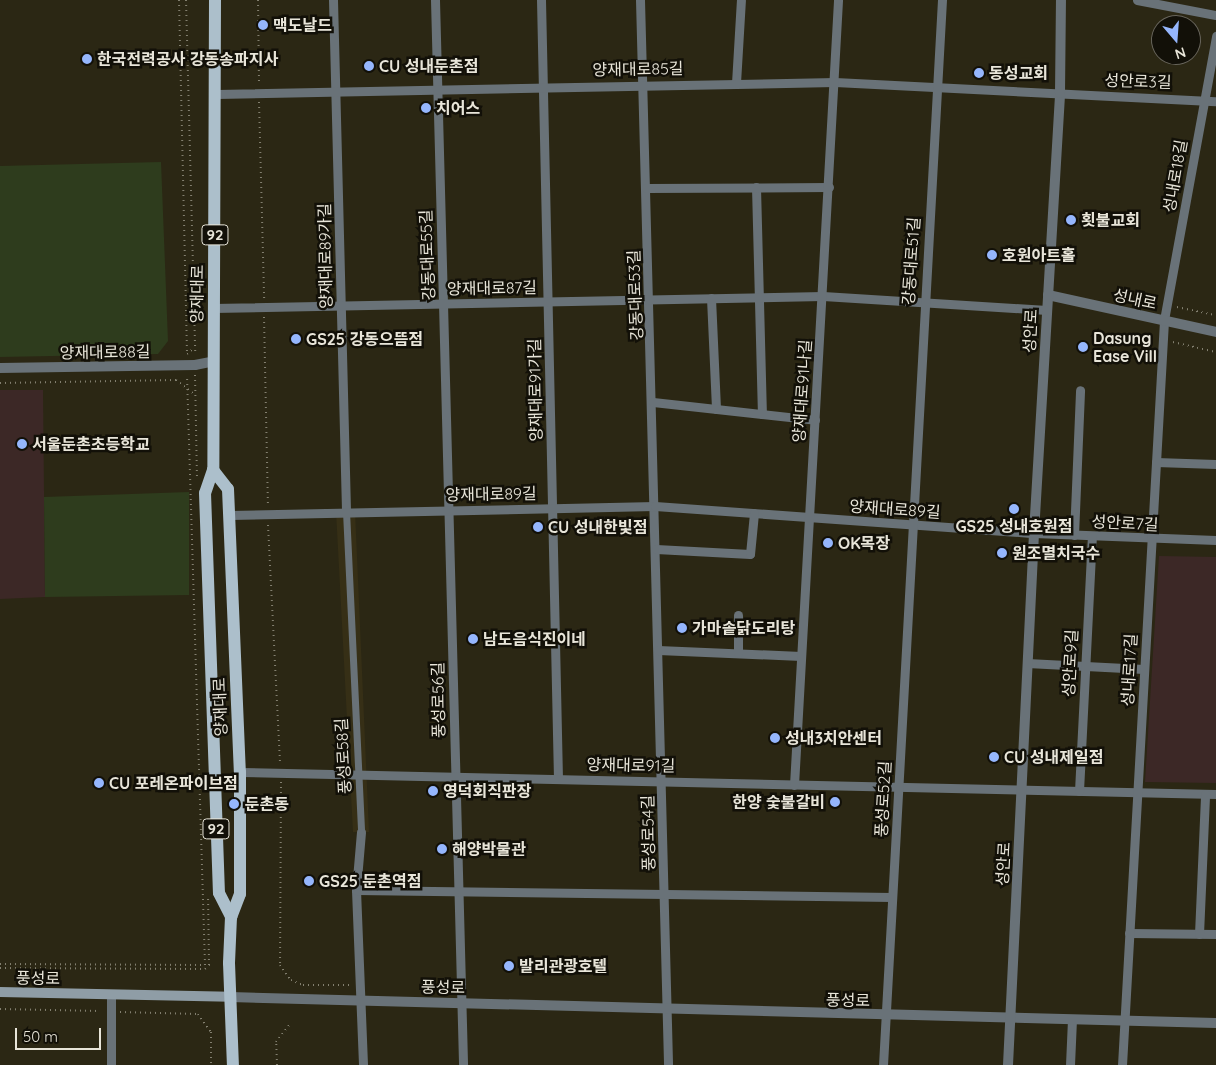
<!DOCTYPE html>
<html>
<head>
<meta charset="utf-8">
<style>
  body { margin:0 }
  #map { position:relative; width:1216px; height:1065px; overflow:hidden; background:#2b2714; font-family:Quicksand,"Noto Sans KR",sans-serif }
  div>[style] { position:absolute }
  .built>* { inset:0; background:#362f16 }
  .education>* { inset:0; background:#3c2826 }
  .green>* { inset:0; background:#2e3c1d }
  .path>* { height:2px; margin-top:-1px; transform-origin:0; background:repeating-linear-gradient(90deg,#838070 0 1px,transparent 0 5px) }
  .pedestrian>* { height:7px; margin:-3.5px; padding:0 3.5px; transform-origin:3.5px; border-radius:3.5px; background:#697278 }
  .minor>* { height:9px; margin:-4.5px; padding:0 4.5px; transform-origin:4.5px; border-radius:4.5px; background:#697278 }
  .tertiary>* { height:10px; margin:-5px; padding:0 5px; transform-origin:5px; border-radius:5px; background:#697278 }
  .secondary>* { height:10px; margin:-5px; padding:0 5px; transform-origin:5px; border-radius:5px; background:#8f9da6 }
  .primary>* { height:12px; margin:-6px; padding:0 6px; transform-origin:6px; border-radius:6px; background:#acbfcb }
  .dots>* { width:14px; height:14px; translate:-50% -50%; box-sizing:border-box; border:2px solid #121008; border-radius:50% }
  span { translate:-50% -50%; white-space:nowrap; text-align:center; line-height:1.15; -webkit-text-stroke:5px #121008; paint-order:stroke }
  .shield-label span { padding:1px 4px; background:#121008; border:1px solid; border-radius:4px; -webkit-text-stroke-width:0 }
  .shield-label { font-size:15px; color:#e8e5d9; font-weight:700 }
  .poi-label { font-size:16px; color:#e8e5d9; font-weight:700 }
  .left { translate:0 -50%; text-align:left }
  .right { translate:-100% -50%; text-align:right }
  .street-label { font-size:16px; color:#e8e5d9 }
  .north { position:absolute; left:1151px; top:15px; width:50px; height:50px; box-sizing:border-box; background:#121008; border:1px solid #68655c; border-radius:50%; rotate:162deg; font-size:14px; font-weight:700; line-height:20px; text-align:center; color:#e8e5d9 }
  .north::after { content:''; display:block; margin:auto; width:18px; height:22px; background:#95b6fd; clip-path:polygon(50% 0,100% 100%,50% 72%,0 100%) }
  .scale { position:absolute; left:15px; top:1028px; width:86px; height:22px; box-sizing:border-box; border:2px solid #e8e5d9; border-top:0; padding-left:6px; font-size:15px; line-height:18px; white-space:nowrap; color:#e8e5d9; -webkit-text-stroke:4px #121008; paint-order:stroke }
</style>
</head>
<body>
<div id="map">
  <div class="built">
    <i style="clip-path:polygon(336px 511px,355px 511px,369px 832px,353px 832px)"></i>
  </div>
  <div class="education">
    <i style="clip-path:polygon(0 390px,43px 390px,45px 597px,0 599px)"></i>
    <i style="clip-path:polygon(1159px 556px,1216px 557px,1216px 783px,1145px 782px)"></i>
  </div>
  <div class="green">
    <i style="clip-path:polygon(161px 162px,168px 341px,158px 354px,0 357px,0 166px)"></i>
    <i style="clip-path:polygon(189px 492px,189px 595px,45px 597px,44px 497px)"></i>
  </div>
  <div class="path">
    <i style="left:179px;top:0;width:355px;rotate:88.7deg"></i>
    <i style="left:186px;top:0;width:355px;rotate:88.5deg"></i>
    <i style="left:258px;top:0;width:83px;rotate:89.3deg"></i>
    <i style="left:259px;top:102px;width:196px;rotate:88.5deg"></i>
    <i style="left:1177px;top:307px;width:40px;rotate:12deg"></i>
    <i style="left:264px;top:317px;width:188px;rotate:88.8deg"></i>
    <i style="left:1173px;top:342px;width:44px;rotate:13.1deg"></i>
    <i style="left:187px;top:354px;width:9px;rotate:-41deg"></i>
    <i style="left:195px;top:375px;width:102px;rotate:88.9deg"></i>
    <i style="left:0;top:383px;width:176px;rotate:-1deg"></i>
    <i style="left:176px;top:380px;width:24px;rotate:38deg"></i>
    <i style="left:268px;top:525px;width:237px;rotate:87.1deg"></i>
    <i style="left:281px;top:782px;width:183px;rotate:90.3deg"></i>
    <i style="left:280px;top:965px;width:19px;rotate:54deg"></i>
    <i style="left:291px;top:980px;width:13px;rotate:23deg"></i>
    <i style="left:303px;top:985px;width:46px"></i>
    <i style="left:0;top:964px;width:205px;rotate:0.3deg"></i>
    <i style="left:205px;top:965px;width:590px;rotate:-91.75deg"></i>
    <i style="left:0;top:968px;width:205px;rotate:0.3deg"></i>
    <i style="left:205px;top:969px;width:6px;rotate:-45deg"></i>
    <i style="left:209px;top:965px;width:68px;rotate:-90.8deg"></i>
    <i style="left:0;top:1009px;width:100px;rotate:1.1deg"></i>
    <i style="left:120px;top:1012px;width:78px;rotate:1.5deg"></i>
    <i style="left:198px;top:1014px;width:22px;rotate:54deg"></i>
    <i style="left:211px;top:1032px;width:33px;rotate:90deg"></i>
    <i style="left:277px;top:1065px;width:23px;rotate:-92deg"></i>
    <i style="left:276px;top:1042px;width:23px;rotate:-52deg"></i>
  </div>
  <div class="pedestrian">
    <i style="left:346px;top:511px;width:321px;rotate:87.3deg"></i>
  </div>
  <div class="minor">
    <i style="left:333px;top:0;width:511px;rotate:88.54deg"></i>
    <i style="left:435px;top:0;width:1065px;rotate:88.49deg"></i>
    <i style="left:541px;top:0;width:779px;rotate:88.75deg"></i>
    <i style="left:640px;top:0;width:1065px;rotate:88.49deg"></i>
    <i style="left:1137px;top:0;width:80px;rotate:10.8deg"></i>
    <i style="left:736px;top:83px;width:83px;rotate:-86.6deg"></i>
    <i style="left:217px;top:94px;width:618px;rotate:-1.11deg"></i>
    <i style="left:835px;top:82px;width:381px;rotate:2.9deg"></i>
    <i style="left:756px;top:187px;width:227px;rotate:88.5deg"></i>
    <i style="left:646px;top:188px;width:183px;rotate:-0.3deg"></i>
    <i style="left:711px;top:298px;width:111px;rotate:87.4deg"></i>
    <i style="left:213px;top:308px;width:610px;rotate:-1.13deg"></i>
    <i style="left:823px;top:296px;width:224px;rotate:3.6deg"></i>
    <i style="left:653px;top:402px;width:163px;rotate:6.3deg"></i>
    <i style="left:1156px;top:462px;width:60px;rotate:1.9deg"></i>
    <i style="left:230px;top:515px;width:425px;rotate:-1.2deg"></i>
    <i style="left:655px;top:506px;width:380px;rotate:4.1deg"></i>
    <i style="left:1034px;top:533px;width:182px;rotate:2.2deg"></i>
    <i style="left:1074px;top:535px;width:145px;rotate:-87.6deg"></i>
    <i style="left:656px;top:549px;width:94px;rotate:3deg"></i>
    <i style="left:750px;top:554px;width:41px;rotate:-84.4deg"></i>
    <i style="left:658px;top:650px;width:143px;rotate:2.4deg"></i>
    <i style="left:738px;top:653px;width:38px;rotate:-90deg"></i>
    <i style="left:1027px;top:663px;width:117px;rotate:2.9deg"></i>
    <i style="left:240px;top:772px;width:976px;rotate:1.29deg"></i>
    <i style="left:794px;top:785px;width:786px;rotate:-86.79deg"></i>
    <i style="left:1079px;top:791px;width:255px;rotate:-87.1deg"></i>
    <i style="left:361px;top:832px;width:58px;rotate:94.9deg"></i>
    <i style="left:356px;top:890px;width:175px;rotate:87.7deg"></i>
    <i style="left:356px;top:890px;width:536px;rotate:0.75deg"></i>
    <i style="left:1129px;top:933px;width:87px;rotate:0.7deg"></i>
    <i style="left:1199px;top:934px;width:140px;rotate:-87.5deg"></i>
    <i style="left:111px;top:994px;width:71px;rotate:90deg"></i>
    <i style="left:883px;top:1065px;width:1067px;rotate:-86.83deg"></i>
    <i style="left:1070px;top:1065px;width:46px;rotate:-87.5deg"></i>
    <i style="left:1122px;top:1065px;width:746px;rotate:-86.77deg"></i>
    <i style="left:1164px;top:320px;width:289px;rotate:-79.6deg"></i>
  </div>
  <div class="tertiary">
    <i style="left:1048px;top:295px;width:172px;rotate:12.4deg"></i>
    <i style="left:0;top:368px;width:195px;rotate:-0.9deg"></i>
    <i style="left:195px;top:365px;width:16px;rotate:-11deg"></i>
    <i style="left:230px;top:997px;width:986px;rotate:1.51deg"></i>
    <i style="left:1008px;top:1065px;width:533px;rotate:-87.2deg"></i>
    <i style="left:1034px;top:533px;width:441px;rotate:-86.6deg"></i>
    <i style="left:1060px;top:93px;width:93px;rotate:-89.4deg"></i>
  </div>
  <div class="secondary">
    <i style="left:0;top:992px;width:230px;rotate:1.2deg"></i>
  </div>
  <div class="primary">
    <i style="left:215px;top:0;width:470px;rotate:90.2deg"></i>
    <i style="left:213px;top:470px;width:24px;rotate:109deg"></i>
    <i style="left:205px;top:493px;width:400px;rotate:88deg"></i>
    <i style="left:219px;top:893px;width:27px;rotate:63deg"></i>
    <i style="left:213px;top:470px;width:24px;rotate:52deg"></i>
    <i style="left:228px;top:489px;width:283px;rotate:87.6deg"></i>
    <i style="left:240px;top:772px;width:122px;rotate:90deg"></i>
    <i style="left:240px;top:894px;width:25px;rotate:111deg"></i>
    <i style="left:231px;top:917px;width:46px;rotate:92.5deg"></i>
    <i style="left:229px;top:963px;width:102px;rotate:87.8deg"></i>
  </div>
  <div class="dots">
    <i style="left:263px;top:25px;background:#95b6fd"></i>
    <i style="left:87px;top:59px;background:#95b6fd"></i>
    <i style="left:369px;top:66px;background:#95b6fd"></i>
    <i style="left:979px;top:73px;background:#95b6fd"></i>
    <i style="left:426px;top:108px;background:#95b6fd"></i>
    <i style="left:1071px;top:220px;background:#95b6fd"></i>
    <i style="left:992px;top:255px;background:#95b6fd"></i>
    <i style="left:296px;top:339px;background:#95b6fd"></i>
    <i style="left:1083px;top:347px;background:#95b6fd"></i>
    <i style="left:22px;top:444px;background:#95b6fd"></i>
    <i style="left:1014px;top:509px;background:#95b6fd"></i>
    <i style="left:538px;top:527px;background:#95b6fd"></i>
    <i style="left:828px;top:543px;background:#95b6fd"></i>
    <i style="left:1002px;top:553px;background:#95b6fd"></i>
    <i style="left:682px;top:628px;background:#95b6fd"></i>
    <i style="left:473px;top:639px;background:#95b6fd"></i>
    <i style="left:775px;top:738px;background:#95b6fd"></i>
    <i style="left:994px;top:757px;background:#95b6fd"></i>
    <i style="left:99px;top:783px;background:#95b6fd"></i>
    <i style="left:433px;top:791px;background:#95b6fd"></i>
    <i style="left:835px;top:802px;background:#95b6fd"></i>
    <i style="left:234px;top:804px;background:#95b6fd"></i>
    <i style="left:442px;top:849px;background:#95b6fd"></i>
    <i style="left:309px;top:881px;background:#95b6fd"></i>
    <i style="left:509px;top:966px;background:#95b6fd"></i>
  </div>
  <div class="shield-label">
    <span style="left:215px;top:235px">92</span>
    <span style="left:216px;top:829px">92</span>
  </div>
  <div class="poi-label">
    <span class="left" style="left:273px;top:25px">맥도날드</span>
    <span class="left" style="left:97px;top:59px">한국전력공사 강동송파지사</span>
    <span class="left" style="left:379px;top:66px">CU 성내둔촌점</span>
    <span class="left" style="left:989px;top:73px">동성교회</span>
    <span class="left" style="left:436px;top:108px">치어스</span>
    <span class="left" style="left:1081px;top:220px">횟불교회</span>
    <span class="left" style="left:1002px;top:255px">호원아트홀</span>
    <span class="left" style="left:1093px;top:347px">Dasung<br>Ease Vill</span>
    <span class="left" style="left:306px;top:339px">GS25 강동으뜸점</span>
    <span class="left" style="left:32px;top:444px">서울둔촌초등학교</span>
    <span style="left:1014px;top:526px">GS25 성내호원점</span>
    <span class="left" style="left:548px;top:527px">CU 성내한빛점</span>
    <span class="left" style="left:838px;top:543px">OK목장</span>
    <span class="left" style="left:1012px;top:553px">원조멸치국수</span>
    <span class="left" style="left:692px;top:628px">가마솥닭도리탕</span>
    <span class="left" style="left:483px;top:639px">남도음식진이네</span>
    <span class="left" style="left:785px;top:738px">성내3치안센터</span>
    <span class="left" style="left:1004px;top:757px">CU 성내제일점</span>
    <span class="left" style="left:109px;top:783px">CU 포레온파이브점</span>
    <span class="left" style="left:443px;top:791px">영덕회직판장</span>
    <span class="right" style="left:825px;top:802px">한양 숯불갈비</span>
    <span class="left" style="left:245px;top:804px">둔촌동</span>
    <span class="left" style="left:452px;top:849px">해양박물관</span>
    <span class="left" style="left:319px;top:881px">GS25 둔촌역점</span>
    <span class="left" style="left:519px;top:966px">발리관광호텔</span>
  </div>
  <div class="street-label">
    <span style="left:638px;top:69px;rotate:-1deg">양재대로85길</span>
    <span style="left:1138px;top:81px;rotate:2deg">성안로3길</span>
    <span style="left:1175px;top:176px;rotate:-80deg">성내로18길</span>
    <span style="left:427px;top:255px;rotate:-92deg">강동대로55길</span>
    <span style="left:325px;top:256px;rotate:-91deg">양재대로89가길</span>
    <span style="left:911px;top:261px;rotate:-86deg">강동대로51길</span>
    <span style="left:492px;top:288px;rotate:-1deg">양재대로87길</span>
    <span style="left:197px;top:294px;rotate:-89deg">양재대로</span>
    <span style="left:635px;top:295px;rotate:-92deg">강동대로53길</span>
    <span style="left:1135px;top:299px;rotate:12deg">성내로</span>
    <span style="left:1030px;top:331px;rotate:-87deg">성안로</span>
    <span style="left:105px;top:352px;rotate:-1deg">양재대로88길</span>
    <span style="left:535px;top:390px;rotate:-91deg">양재대로91가길</span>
    <span style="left:802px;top:391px;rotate:-86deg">양재대로91나길</span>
    <span style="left:491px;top:494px;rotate:-1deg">양재대로89길</span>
    <span style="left:895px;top:509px;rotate:4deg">양재대로89길</span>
    <span style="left:1125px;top:523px;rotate:3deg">성안로7길</span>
    <span style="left:1070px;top:663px;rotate:-87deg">성안로9길</span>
    <span style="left:1129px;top:670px;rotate:-87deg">성내로17길</span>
    <span style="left:438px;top:700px;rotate:-91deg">풍성로56길</span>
    <span style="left:220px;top:707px;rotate:-92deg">양재대로</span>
    <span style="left:343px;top:756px;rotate:-93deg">풍성로58길</span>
    <span style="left:631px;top:765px;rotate:1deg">양재대로91길</span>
    <span style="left:883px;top:799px;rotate:-87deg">풍성로52길</span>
    <span style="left:648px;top:833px;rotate:-91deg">풍성로54길</span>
    <span style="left:1003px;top:864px;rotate:-87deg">성안로</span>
    <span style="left:38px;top:978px;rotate:1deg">풍성로</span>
    <span style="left:443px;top:987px;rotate:1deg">풍성로</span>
    <span style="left:848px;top:1000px;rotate:1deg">풍성로</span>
  </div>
  <div class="north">N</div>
  <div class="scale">50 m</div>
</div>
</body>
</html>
